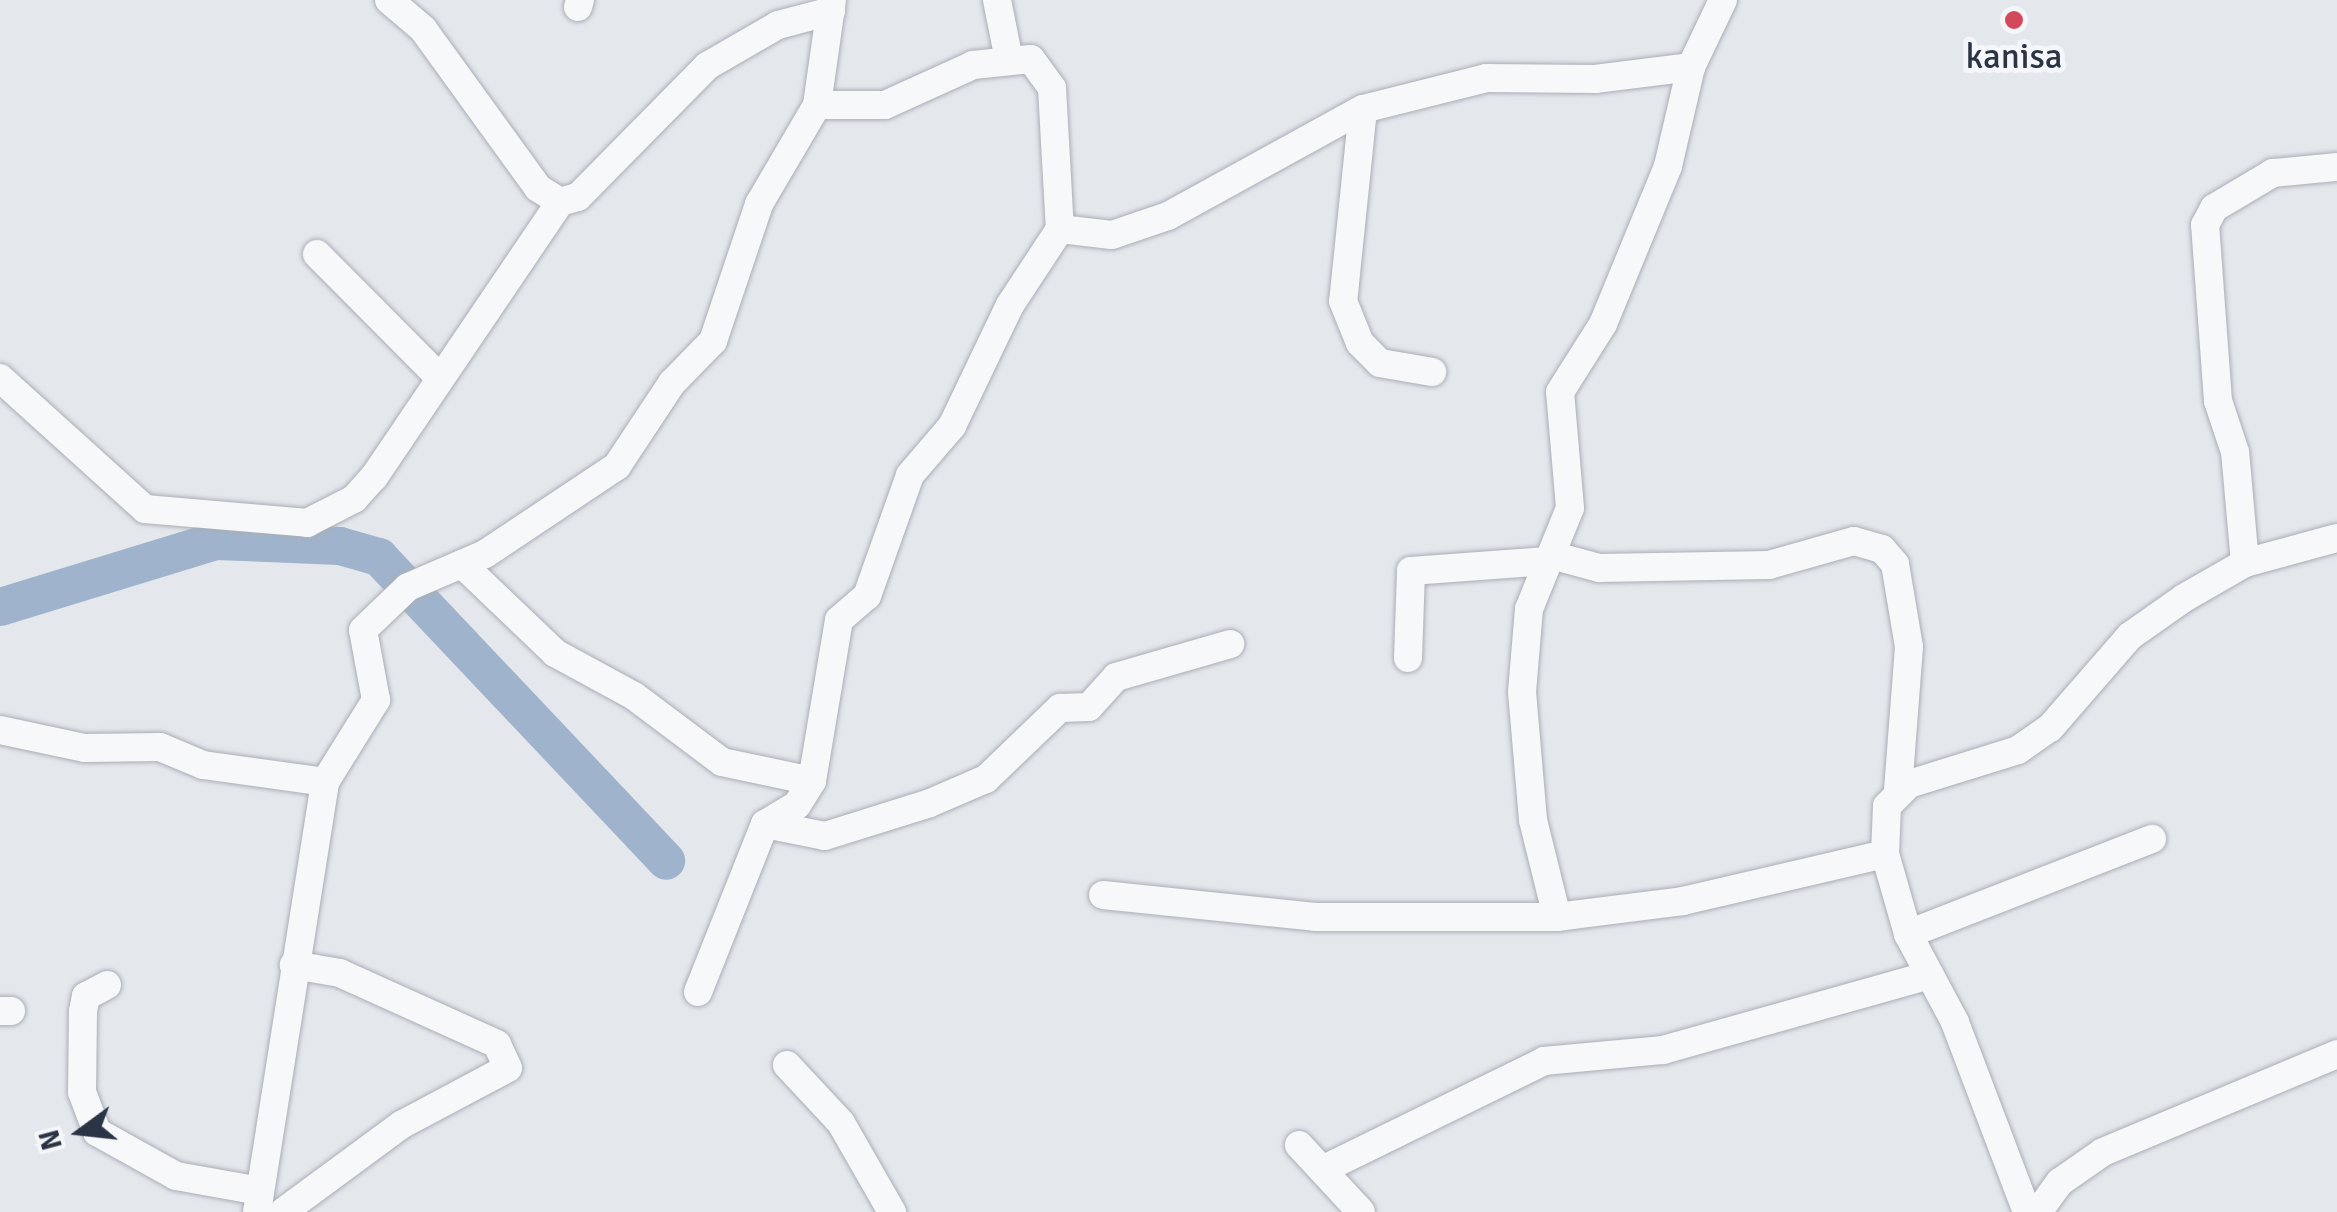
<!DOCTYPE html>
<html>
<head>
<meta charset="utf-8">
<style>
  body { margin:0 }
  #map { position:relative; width:2337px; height:1212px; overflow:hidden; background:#e4e7ec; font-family:Signika,sans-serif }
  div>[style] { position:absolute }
  .river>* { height:38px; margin:-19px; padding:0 19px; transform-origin:19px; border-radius:19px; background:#9fb4cc }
  .roads { filter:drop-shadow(0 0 2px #a9aeb7) drop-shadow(0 0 2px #a9aeb7) }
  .minor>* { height:28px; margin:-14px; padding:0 14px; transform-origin:14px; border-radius:14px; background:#f7f8fa }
  .dots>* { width:28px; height:28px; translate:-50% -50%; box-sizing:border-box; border:5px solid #f4f6f9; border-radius:50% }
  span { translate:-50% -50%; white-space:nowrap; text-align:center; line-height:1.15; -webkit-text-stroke:10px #f4f6f9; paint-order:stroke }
  .poi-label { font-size:35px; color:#2b3445 }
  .north { position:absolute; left:30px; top:1082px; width:100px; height:100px; -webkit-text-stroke:8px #f4f6f9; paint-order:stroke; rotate:255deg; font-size:28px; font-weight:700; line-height:40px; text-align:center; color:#2b3445 }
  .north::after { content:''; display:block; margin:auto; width:35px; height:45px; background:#2b3445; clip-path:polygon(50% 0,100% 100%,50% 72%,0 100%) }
</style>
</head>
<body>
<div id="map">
  <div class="river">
    <i style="left:0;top:607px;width:226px;rotate:-17deg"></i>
    <i style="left:216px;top:541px;width:124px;rotate:2.3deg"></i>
    <i style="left:340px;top:546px;width:41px;rotate:15.8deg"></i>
    <i style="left:379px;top:557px;width:418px;rotate:46.6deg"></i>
  </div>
  <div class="roads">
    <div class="minor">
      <i style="left:389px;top:0;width:45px;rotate:40.5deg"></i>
      <i style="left:423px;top:29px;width:196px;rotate:54.1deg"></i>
      <i style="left:538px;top:188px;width:26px;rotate:32deg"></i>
      <i style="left:560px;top:202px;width:19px;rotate:-16deg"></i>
      <i style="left:578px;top:197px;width:184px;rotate:-45.4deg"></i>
      <i style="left:707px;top:66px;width:82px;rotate:-30deg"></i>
      <i style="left:778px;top:25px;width:55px;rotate:-14.8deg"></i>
      <i style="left:997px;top:0;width:56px;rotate:78.7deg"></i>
      <i style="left:578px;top:7px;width:7px;rotate:-74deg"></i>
      <i style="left:817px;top:105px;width:68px"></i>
      <i style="left:885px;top:105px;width:97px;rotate:-24.4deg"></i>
      <i style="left:973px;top:65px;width:58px;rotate:-5.9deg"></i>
      <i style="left:1031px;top:59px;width:36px;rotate:54deg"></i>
      <i style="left:1052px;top:88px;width:141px;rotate:86.8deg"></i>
      <i style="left:1060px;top:229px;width:52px;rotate:6.6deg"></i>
      <i style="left:1112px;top:235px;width:59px;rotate:-18.7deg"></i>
      <i style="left:1168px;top:216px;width:222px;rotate:-28.8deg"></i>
      <i style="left:1363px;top:109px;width:127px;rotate:-14.1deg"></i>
      <i style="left:1486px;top:78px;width:109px;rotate:0.5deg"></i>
      <i style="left:1595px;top:79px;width:97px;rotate:-7.1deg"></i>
      <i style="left:1363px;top:109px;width:193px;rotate:95.9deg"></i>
      <i style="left:1343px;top:301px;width:45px;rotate:68deg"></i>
      <i style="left:1360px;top:343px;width:28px;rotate:45deg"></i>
      <i style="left:1380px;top:363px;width:53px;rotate:9.8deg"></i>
      <i style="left:317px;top:254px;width:173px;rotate:45.2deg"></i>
      <i style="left:0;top:378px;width:195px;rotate:42.1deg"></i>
      <i style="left:145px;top:509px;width:163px;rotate:4.9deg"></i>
      <i style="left:307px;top:523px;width:53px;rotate:-27.1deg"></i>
      <i style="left:354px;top:499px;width:30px;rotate:-48deg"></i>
      <i style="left:374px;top:477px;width:332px;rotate:-55.9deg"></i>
      <i style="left:1551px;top:555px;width:50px;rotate:15.2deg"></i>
      <i style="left:1599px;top:568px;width:170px;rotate:-1deg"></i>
      <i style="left:1769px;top:565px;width:88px;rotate:-15.8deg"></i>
      <i style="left:1854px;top:541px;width:29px;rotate:16deg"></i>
      <i style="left:1882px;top:549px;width:20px;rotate:49deg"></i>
      <i style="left:1895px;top:564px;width:84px;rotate:80.4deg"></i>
      <i style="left:1909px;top:647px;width:143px;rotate:94.4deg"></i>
      <i style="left:2245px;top:563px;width:111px;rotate:-95.1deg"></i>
      <i style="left:2235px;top:452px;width:54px;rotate:-108.4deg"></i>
      <i style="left:2218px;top:401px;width:176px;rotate:-94.2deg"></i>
      <i style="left:2205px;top:225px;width:19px;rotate:-62deg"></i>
      <i style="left:2214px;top:208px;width:69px;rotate:-30.7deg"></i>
      <i style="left:2273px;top:173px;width:64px;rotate:-5.4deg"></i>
      <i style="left:462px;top:564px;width:129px;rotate:43.7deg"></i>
      <i style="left:555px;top:653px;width:90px;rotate:28.6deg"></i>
      <i style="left:634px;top:696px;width:110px;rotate:36.9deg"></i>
      <i style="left:722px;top:762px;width:92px;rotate:11.9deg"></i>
      <i style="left:1408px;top:658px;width:87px;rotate:-88deg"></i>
      <i style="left:1411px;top:571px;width:137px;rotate:-4.2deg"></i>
      <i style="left:0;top:730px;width:87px;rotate:12deg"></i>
      <i style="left:85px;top:748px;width:75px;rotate:-0.8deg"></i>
      <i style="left:160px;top:747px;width:47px;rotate:22.7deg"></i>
      <i style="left:203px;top:765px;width:123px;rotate:7.9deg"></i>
      <i style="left:765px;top:824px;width:61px;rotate:11.3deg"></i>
      <i style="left:825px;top:836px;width:110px;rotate:-17.4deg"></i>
      <i style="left:930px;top:803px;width:61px;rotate:-23.2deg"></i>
      <i style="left:986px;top:779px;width:103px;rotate:-43.8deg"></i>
      <i style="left:1060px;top:708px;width:29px;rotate:-2deg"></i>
      <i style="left:1089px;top:707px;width:40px;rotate:-48deg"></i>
      <i style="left:1116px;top:677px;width:119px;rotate:-16.1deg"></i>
      <i style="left:1103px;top:895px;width:213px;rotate:5.9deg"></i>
      <i style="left:1315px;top:917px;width:242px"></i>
      <i style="left:1557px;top:917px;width:127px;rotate:-7.2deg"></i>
      <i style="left:1683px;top:901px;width:207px;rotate:-13.1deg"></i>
      <i style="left:1557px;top:917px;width:100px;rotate:-103.9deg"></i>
      <i style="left:1533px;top:820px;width:128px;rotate:-94.9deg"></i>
      <i style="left:1522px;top:692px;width:83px;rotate:-85.2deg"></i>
      <i style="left:1529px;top:609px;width:109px;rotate:-67.9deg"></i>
      <i style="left:1570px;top:508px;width:116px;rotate:-94.9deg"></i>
      <i style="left:1560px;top:392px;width:80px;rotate:-57.7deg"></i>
      <i style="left:1603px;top:324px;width:171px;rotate:-67.6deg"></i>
      <i style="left:1668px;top:166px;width:102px;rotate:-76.9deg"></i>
      <i style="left:1691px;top:67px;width:74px;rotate:-64.5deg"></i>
      <i style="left:1908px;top:934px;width:262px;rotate:-21.3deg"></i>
      <i style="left:107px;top:985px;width:24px;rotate:152deg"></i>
      <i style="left:86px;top:996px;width:16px;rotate:101deg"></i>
      <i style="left:83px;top:1012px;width:80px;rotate:90.7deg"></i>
      <i style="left:82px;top:1092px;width:43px;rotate:69.4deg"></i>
      <i style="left:97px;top:1132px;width:90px;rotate:29.1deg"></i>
      <i style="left:176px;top:1176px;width:85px;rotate:10.1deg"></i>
      <i style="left:698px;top:992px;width:181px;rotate:-68.3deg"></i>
      <i style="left:765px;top:824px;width:37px;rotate:-31deg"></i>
      <i style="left:797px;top:805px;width:28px;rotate:-58deg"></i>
      <i style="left:812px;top:781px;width:163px;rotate:-80.5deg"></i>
      <i style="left:839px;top:620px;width:37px;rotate:-41deg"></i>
      <i style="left:867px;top:596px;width:128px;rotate:-70.4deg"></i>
      <i style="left:910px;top:475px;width:65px;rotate:-49.4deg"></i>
      <i style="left:952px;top:426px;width:134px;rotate:-64.4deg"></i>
      <i style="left:1010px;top:305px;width:91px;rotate:-56.7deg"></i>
      <i style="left:0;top:1011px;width:11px"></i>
      <i style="left:787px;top:1065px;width:79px;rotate:47deg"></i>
      <i style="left:841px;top:1123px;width:103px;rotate:60.2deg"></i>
      <i style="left:1299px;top:1145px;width:91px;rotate:47.2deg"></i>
      <i style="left:1328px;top:1167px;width:241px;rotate:-26.1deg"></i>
      <i style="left:1544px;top:1061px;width:120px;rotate:-5.3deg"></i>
      <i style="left:1663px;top:1050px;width:277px;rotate:-15.7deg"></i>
      <i style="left:257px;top:1212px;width:435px;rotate:-81deg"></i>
      <i style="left:325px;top:782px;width:97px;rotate:-58.1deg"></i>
      <i style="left:376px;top:700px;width:71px;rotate:-100.5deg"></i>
      <i style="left:363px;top:630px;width:62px;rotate:-43.7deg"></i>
      <i style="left:408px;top:587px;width:84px;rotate:-23.2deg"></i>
      <i style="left:485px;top:554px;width:159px;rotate:-33.7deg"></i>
      <i style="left:617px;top:466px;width:100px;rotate:-56.5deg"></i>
      <i style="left:672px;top:383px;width:59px;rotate:-45.7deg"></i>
      <i style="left:713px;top:341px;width:145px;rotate:-71.4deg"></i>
      <i style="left:759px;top:204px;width:115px;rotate:-59.6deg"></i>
      <i style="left:817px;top:105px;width:106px;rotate:-81.9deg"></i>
      <i style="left:283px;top:1212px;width:147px;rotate:-36.4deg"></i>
      <i style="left:401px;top:1125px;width:121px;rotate:-28deg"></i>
      <i style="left:508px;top:1068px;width:26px;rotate:-115deg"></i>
      <i style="left:497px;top:1044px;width:172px;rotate:-155.7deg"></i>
      <i style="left:340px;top:973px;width:47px;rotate:-170.1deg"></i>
      <i style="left:2027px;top:1212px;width:203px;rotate:-110.8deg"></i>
      <i style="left:1955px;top:1022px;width:100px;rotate:-118.1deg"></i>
      <i style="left:1908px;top:934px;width:83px;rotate:-106deg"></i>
      <i style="left:1885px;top:854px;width:48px;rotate:-87.6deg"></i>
      <i style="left:1887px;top:806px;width:31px;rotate:-45deg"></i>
      <i style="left:1909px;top:784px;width:114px;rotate:-17.3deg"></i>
      <i style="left:2018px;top:750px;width:39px;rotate:-35deg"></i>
      <i style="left:2050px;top:728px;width:122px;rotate:-49deg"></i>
      <i style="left:2130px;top:636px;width:66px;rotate:-35.1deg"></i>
      <i style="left:2184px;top:598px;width:70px;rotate:-29.8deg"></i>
      <i style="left:2245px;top:563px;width:95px;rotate:-15.2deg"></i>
      <i style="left:2038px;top:1212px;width:37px;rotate:-54deg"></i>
      <i style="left:2060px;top:1182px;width:52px;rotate:-34.9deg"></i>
      <i style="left:2103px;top:1152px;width:254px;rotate:-22.7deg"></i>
    </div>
  </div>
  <div class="dots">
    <i style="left:2014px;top:20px;background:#d1495b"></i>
  </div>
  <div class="poi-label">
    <span style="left:2014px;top:57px">kanisa</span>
  </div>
  <div class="north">N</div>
</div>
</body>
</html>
